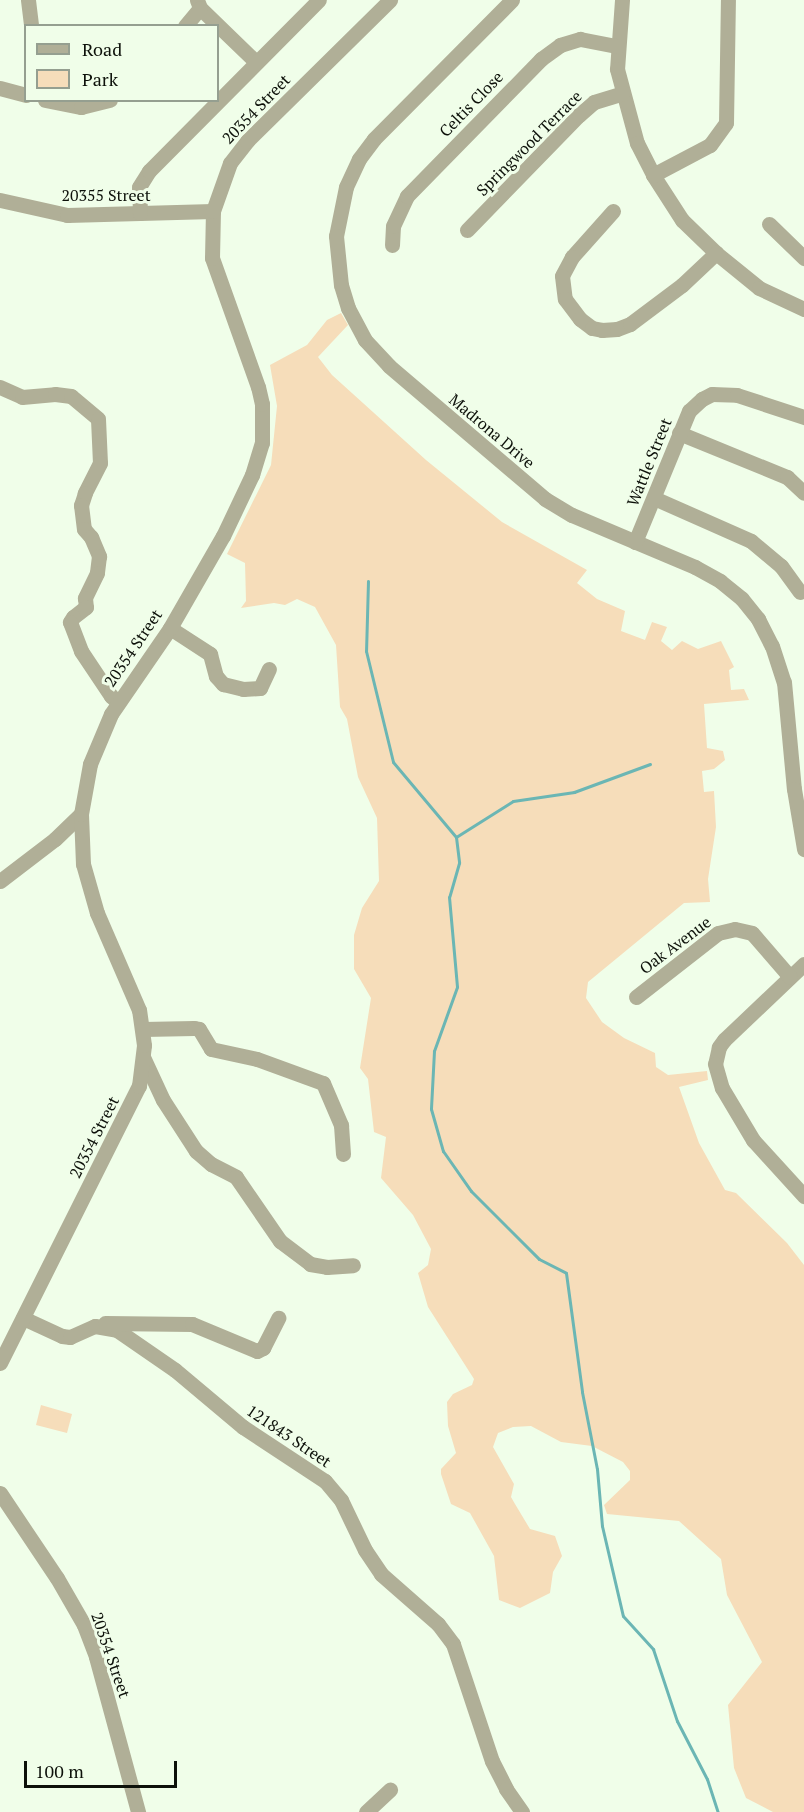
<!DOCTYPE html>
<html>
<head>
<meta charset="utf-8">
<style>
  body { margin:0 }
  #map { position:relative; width:804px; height:1812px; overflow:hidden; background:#f0fee9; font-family:"PT Serif",serif }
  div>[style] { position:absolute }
  .green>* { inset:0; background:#f6ddba }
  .stream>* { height:3px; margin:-1.5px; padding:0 1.5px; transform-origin:1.5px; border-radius:1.5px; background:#6bb6b4 }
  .minor>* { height:15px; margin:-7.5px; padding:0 7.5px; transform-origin:7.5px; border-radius:7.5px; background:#b0af97 }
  span { translate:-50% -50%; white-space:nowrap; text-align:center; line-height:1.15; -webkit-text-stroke:6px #f0fee9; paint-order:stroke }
  .street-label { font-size:16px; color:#0d110a }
  .legend { position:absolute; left:24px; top:24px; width:195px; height:78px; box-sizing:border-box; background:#f0fee9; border:2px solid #959f90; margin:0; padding:8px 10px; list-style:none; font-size:18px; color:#0d110a }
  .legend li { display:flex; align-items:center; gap:12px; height:30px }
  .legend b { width:30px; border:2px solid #959f90 }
  .scale { position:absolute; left:24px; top:1761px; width:153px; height:27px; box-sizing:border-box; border:3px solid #0d110a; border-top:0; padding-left:8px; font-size:18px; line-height:21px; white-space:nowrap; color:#0d110a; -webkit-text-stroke:4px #f0fee9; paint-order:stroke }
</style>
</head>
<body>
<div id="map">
  <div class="green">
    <i style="clip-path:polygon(341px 313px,348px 325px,318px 357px,332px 375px,426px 460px,502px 522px,587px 570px,577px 583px,597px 599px,625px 611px,621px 631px,645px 640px,652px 622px,667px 627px,661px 641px,672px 650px,682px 641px,698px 649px,721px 641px,734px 667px,729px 670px,731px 690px,744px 689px,749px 700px,704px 704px,707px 748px,723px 751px,725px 760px,714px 769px,702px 771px,704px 792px,714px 791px,716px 827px,708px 879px,710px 902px,684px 903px,588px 982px,586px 998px,602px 1022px,624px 1038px,655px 1053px,656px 1067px,668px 1075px,707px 1071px,708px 1080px,679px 1087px,699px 1143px,725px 1190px,736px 1193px,787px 1243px,804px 1265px,804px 1812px,773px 1812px,746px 1798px,734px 1768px,728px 1705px,762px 1662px,727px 1595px,721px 1559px,679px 1521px,607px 1514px,604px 1505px,630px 1480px,630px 1471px,623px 1462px,592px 1446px,561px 1442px,531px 1426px,513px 1427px,498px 1433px,493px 1447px,514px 1484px,511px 1497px,515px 1504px,530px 1529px,555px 1536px,562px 1556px,553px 1572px,550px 1593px,520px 1608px,499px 1600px,494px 1556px,470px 1513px,451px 1504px,441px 1474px,441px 1469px,456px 1453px,448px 1426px,447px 1402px,453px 1394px,472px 1385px,474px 1379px,428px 1307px,418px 1273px,428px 1265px,431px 1249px,413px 1215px,381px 1178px,386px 1137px,374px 1132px,368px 1079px,360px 1068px,371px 998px,354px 969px,354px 935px,362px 908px,379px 881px,377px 818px,358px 777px,347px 719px,340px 707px,336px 645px,315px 607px,297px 599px,285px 605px,274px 603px,241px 608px,246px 601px,245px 563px,227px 554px,271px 465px,277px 406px,270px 365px,307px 345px,327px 320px)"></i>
    <i style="clip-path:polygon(41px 1405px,72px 1414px,67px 1433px,36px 1425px)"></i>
  </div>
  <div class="stream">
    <i style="left:368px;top:581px;width:70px;rotate:91.6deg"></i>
    <i style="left:366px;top:651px;width:114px;rotate:76.3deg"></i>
    <i style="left:393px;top:762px;width:98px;rotate:50deg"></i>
    <i style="left:456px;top:837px;width:26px;rotate:83deg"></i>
    <i style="left:459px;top:863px;width:35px;rotate:106deg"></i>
    <i style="left:449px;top:897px;width:90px;rotate:84.9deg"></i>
    <i style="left:457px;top:987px;width:68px;rotate:109.8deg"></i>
    <i style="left:434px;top:1051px;width:58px;rotate:93deg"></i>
    <i style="left:431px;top:1109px;width:44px;rotate:74.1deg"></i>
    <i style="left:443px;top:1151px;width:49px;rotate:55deg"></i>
    <i style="left:471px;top:1191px;width:96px;rotate:45deg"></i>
    <i style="left:539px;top:1259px;width:30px;rotate:27deg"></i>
    <i style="left:566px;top:1273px;width:120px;rotate:82.3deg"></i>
    <i style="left:582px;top:1392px;width:78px;rotate:79deg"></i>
    <i style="left:597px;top:1469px;width:57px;rotate:85deg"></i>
    <i style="left:602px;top:1526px;width:92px;rotate:76.9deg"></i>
    <i style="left:623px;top:1616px;width:45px;rotate:47.7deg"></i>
    <i style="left:653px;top:1649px;width:76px;rotate:71.6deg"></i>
    <i style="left:677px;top:1721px;width:65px;rotate:62.7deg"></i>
    <i style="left:707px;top:1779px;width:35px;rotate:72deg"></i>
    <i style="left:456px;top:837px;width:67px;rotate:-32.3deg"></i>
    <i style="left:513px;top:801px;width:62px;rotate:-8.4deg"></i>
    <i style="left:574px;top:792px;width:81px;rotate:-20.2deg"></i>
  </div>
  <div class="minor">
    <i style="left:28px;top:0;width:26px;rotate:83deg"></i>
    <i style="left:197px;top:0;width:9px;rotate:69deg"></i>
    <i style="left:200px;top:8px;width:78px;rotate:44deg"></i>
    <i style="left:512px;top:0;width:196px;rotate:134.8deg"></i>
    <i style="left:374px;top:139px;width:25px;rotate:127deg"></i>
    <i style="left:359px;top:159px;width:31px;rotate:115deg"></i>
    <i style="left:346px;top:187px;width:50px;rotate:101.5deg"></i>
    <i style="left:336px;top:236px;width:49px;rotate:84.2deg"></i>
    <i style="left:341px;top:285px;width:24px;rotate:73deg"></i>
    <i style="left:348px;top:308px;width:36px;rotate:62deg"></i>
    <i style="left:365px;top:340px;width:35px;rotate:47deg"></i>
    <i style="left:389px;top:366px;width:205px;rotate:40.4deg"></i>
    <i style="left:545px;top:499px;width:31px;rotate:31deg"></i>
    <i style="left:572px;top:515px;width:134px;rotate:22.9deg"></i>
    <i style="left:695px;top:567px;width:29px;rotate:29deg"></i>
    <i style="left:720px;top:581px;width:28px;rotate:39deg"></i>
    <i style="left:742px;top:599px;width:26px;rotate:51deg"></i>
    <i style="left:758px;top:619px;width:30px;rotate:63deg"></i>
    <i style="left:772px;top:646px;width:38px;rotate:72deg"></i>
    <i style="left:784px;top:682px;width:107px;rotate:84.7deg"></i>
    <i style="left:794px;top:789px;width:61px;rotate:80.5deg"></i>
    <i style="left:622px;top:0;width:69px;rotate:94.1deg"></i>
    <i style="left:617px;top:69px;width:77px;rotate:74.9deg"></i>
    <i style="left:637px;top:143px;width:36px;rotate:63deg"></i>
    <i style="left:653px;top:175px;width:54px;rotate:57.2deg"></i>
    <i style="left:682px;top:220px;width:47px;rotate:44.1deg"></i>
    <i style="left:716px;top:253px;width:55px;rotate:39.1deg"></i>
    <i style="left:759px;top:288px;width:50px;rotate:25deg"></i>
    <i style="left:185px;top:26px;width:23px;rotate:-50deg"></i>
    <i style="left:0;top:88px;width:27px;rotate:15deg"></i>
    <i style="left:45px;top:100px;width:37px;rotate:11deg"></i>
    <i style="left:81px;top:107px;width:30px;rotate:-14deg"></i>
    <i style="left:653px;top:175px;width:64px;rotate:-27.8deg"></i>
    <i style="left:710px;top:145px;width:27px;rotate:-54deg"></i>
    <i style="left:726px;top:123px;width:123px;rotate:-89.1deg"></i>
    <i style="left:0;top:200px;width:69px;rotate:12.6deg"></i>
    <i style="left:67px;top:215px;width:146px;rotate:-1.6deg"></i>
    <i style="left:613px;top:211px;width:62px;rotate:131.7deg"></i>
    <i style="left:572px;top:257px;width:21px;rotate:118deg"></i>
    <i style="left:562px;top:276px;width:23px;rotate:83deg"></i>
    <i style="left:565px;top:299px;width:25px;rotate:53deg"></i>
    <i style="left:580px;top:319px;width:15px;rotate:37deg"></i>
    <i style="left:592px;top:328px;width:10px;rotate:11deg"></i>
    <i style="left:602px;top:330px;width:15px;rotate:-4deg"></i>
    <i style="left:617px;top:329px;width:14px;rotate:-21deg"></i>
    <i style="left:630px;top:324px;width:65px;rotate:-36.9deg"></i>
    <i style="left:682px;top:285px;width:47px;rotate:-43.3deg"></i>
    <i style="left:140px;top:213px;width:26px;rotate:-92deg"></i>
    <i style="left:139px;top:187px;width:19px;rotate:-58deg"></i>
    <i style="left:149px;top:171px;width:241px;rotate:-45.2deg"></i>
    <i style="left:769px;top:224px;width:49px;rotate:44.2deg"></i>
    <i style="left:467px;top:230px;width:161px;rotate:-45.8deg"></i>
    <i style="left:579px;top:115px;width:20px;rotate:-41deg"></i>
    <i style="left:594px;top:102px;width:30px;rotate:-17deg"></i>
    <i style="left:392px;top:245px;width:19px;rotate:-87deg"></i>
    <i style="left:393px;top:226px;width:33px;rotate:-65deg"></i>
    <i style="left:407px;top:196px;width:192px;rotate:-45.6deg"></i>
    <i style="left:541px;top:59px;width:24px;rotate:-36deg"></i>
    <i style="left:560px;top:45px;width:21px;rotate:-17deg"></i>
    <i style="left:580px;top:39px;width:38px;rotate:11deg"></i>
    <i style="left:0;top:387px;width:24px;rotate:24deg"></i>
    <i style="left:22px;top:397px;width:33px;rotate:-5deg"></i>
    <i style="left:55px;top:394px;width:16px;rotate:7deg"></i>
    <i style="left:71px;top:396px;width:35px;rotate:40deg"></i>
    <i style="left:98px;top:419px;width:44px;rotate:87.4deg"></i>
    <i style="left:100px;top:463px;width:34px;rotate:117deg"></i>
    <i style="left:85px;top:493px;width:13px;rotate:108deg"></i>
    <i style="left:81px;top:505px;width:24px;rotate:83deg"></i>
    <i style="left:84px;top:529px;width:11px;rotate:49deg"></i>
    <i style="left:91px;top:537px;width:21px;rotate:67deg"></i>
    <i style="left:99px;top:556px;width:17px;rotate:97deg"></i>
    <i style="left:97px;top:573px;width:28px;rotate:116deg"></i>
    <i style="left:85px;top:598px;width:9px;rotate:84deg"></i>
    <i style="left:86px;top:607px;width:16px;rotate:142deg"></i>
    <i style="left:73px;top:617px;width:6px;rotate:121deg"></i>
    <i style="left:70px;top:622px;width:31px;rotate:69deg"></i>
    <i style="left:81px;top:651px;width:54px;rotate:56.3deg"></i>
    <i style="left:111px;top:696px;width:9px;rotate:41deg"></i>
    <i style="left:679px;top:433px;width:117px;rotate:22.2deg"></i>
    <i style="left:787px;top:477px;width:23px;rotate:43deg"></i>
    <i style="left:654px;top:498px;width:106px;rotate:23.9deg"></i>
    <i style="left:751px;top:541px;width:39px;rotate:40deg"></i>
    <i style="left:781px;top:566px;width:32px;rotate:54deg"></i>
    <i style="left:635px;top:542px;width:142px;rotate:-67.6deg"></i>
    <i style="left:689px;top:411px;width:18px;rotate:-43deg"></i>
    <i style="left:702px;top:399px;width:11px;rotate:-27deg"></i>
    <i style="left:712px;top:394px;width:25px;rotate:2deg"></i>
    <i style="left:737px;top:395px;width:71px;rotate:18.2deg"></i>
    <i style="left:170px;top:628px;width:48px;rotate:33deg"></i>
    <i style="left:210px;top:654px;width:23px;rotate:75deg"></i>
    <i style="left:216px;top:676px;width:11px;rotate:49deg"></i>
    <i style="left:223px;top:684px;width:21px;rotate:14deg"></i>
    <i style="left:243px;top:689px;width:17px;rotate:-3deg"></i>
    <i style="left:260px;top:688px;width:21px;rotate:-65deg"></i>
    <i style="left:0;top:881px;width:69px;rotate:-37.4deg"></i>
    <i style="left:55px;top:839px;width:36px;rotate:-44deg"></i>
    <i style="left:804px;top:964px;width:110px;rotate:136.5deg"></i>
    <i style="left:724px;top:1040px;width:9px;rotate:126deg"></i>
    <i style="left:719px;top:1047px;width:17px;rotate:103deg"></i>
    <i style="left:715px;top:1064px;width:25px;rotate:74deg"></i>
    <i style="left:722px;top:1088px;width:61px;rotate:59.2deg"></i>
    <i style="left:753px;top:1140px;width:76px;rotate:47.7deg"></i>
    <i style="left:636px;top:997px;width:104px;rotate:-38deg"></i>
    <i style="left:718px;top:933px;width:17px;rotate:-13deg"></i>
    <i style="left:735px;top:929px;width:17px;rotate:13deg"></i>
    <i style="left:752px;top:933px;width:58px;rotate:49.2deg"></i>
    <i style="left:143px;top:1029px;width:51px;rotate:-1.1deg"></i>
    <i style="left:194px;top:1028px;width:5px;rotate:11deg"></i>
    <i style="left:199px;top:1029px;width:23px;rotate:59deg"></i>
    <i style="left:211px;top:1049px;width:47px;rotate:12.3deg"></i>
    <i style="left:257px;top:1059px;width:70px;rotate:20deg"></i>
    <i style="left:323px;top:1083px;width:46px;rotate:66.8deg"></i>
    <i style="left:341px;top:1125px;width:29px;rotate:86deg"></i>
    <i style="left:143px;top:1057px;width:47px;rotate:65.1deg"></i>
    <i style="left:163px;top:1100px;width:61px;rotate:57.1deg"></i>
    <i style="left:196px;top:1151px;width:20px;rotate:41deg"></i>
    <i style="left:211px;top:1164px;width:28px;rotate:27deg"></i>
    <i style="left:236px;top:1177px;width:78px;rotate:55.5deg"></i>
    <i style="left:280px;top:1241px;width:38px;rotate:37deg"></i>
    <i style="left:310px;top:1264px;width:17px;rotate:10deg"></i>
    <i style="left:327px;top:1267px;width:26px;rotate:-4deg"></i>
    <i style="left:23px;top:1318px;width:43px;rotate:24.8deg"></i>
    <i style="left:62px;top:1336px;width:8px;rotate:7deg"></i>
    <i style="left:70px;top:1337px;width:27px;rotate:-24deg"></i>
    <i style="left:95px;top:1326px;width:22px;rotate:10deg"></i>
    <i style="left:117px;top:1330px;width:70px;rotate:34.6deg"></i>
    <i style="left:175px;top:1370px;width:89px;rotate:40deg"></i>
    <i style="left:243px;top:1427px;width:98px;rotate:33.4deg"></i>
    <i style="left:325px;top:1481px;width:25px;rotate:50deg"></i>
    <i style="left:341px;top:1500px;width:55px;rotate:64.4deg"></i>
    <i style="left:365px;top:1550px;width:29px;rotate:56deg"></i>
    <i style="left:381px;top:1574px;width:76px;rotate:41.3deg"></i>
    <i style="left:438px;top:1624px;width:25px;rotate:53deg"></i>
    <i style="left:453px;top:1644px;width:123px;rotate:71.6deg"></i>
    <i style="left:492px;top:1761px;width:31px;rotate:63deg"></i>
    <i style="left:506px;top:1789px;width:28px;rotate:55deg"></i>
    <i style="left:105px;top:1323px;width:87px;rotate:0.7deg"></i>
    <i style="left:192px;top:1324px;width:70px;rotate:22.6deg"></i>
    <i style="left:257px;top:1351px;width:7px;rotate:-27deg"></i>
    <i style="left:263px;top:1348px;width:34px;rotate:-63deg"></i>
    <i style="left:0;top:1363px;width:310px;rotate:-63.4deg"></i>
    <i style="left:139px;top:1086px;width:41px;rotate:-83deg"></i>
    <i style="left:144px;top:1045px;width:35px;rotate:-98deg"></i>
    <i style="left:139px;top:1010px;width:106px;rotate:-113.4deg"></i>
    <i style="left:97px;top:913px;width:51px;rotate:-105.9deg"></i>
    <i style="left:83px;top:864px;width:50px;rotate:-92.3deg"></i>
    <i style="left:81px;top:814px;width:51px;rotate:-79.8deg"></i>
    <i style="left:90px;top:764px;width:54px;rotate:-67.2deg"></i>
    <i style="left:111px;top:714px;width:104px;rotate:-55.5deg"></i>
    <i style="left:170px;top:628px;width:106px;rotate:-60.1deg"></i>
    <i style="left:223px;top:536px;width:68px;rotate:-64.6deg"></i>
    <i style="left:252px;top:475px;width:34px;rotate:-73deg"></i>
    <i style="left:262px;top:443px;width:39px;rotate:-90deg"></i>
    <i style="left:262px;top:404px;width:17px;rotate:-103deg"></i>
    <i style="left:258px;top:387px;width:137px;rotate:-109.6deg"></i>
    <i style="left:212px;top:258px;width:47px;rotate:-88.8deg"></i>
    <i style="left:213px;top:211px;width:51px;rotate:-70.5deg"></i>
    <i style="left:230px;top:163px;width:28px;rotate:-52deg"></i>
    <i style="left:247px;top:141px;width:201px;rotate:-44.6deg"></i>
    <i style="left:0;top:1493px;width:102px;rotate:56.2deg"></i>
    <i style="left:57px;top:1578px;width:54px;rotate:60.1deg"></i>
    <i style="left:84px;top:1625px;width:34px;rotate:69deg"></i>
    <i style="left:96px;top:1657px;width:161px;rotate:74.8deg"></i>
    <i style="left:366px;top:1812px;width:33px;rotate:-43deg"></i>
  </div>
  <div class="street-label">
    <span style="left:471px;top:104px;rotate:-46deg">Celtis Close</span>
    <span style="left:256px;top:109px;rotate:-46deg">20354 Street</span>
    <span style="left:529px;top:143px;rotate:-45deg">Springwood Terrace</span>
    <span style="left:106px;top:195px">20355 Street</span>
    <span style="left:492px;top:431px;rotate:40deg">Madrona Drive</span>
    <span style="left:649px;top:462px;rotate:-68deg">Wattle Street</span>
    <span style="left:133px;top:648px;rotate:-56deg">20354 Street</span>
    <span style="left:675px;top:945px;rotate:-37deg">Oak Avenue</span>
    <span style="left:94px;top:1137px;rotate:-63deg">20354 Street</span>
    <span style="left:289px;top:1436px;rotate:34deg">121843 Street</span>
    <span style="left:111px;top:1655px;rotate:71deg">20354 Street</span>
  </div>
  <ul class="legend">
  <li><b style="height:8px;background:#b0af97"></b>Road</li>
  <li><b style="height:16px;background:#f6ddba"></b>Park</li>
  </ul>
  <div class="scale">100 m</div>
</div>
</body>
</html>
